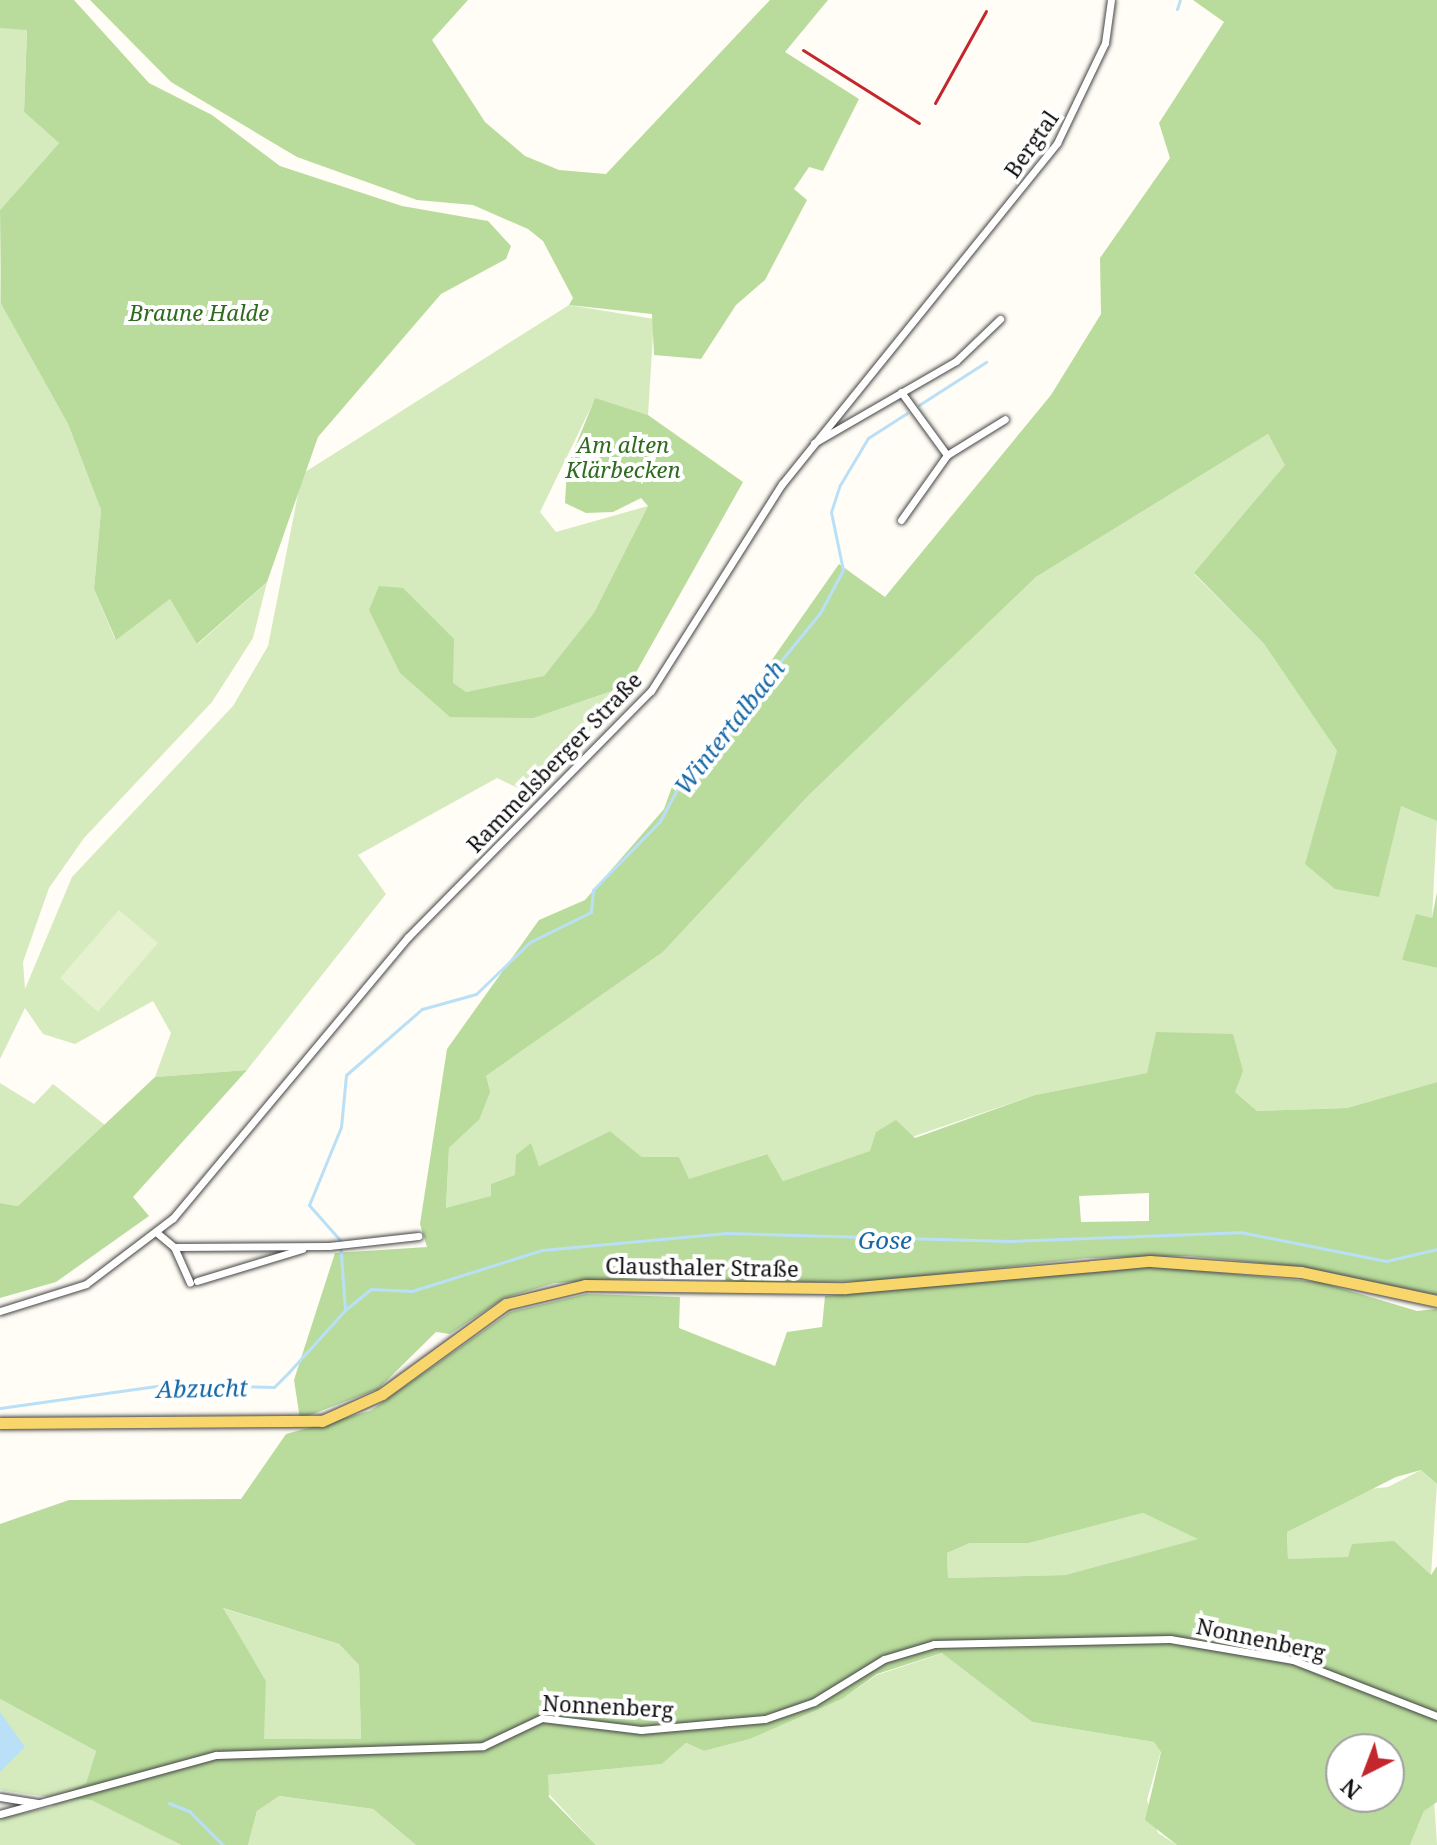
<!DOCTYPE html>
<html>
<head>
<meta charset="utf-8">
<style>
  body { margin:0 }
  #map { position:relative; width:1437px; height:1845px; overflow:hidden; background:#fffdf5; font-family:"Noto Serif",serif }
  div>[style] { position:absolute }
  .green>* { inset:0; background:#d5ebbd }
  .forest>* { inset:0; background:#b9dc9c }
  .pitch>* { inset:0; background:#e6f2cf }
  .water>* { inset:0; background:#b9e0f7 }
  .stream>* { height:3px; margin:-1.5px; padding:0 1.5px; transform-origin:1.5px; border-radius:1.5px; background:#b9e0f7 }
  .roads { filter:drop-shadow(0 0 2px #444) drop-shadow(0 0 2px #444) }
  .street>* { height:7px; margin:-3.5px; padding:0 3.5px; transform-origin:3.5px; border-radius:3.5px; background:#fff }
  .primary>* { height:11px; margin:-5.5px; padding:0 5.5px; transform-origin:5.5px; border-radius:5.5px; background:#f9d66b }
  .rail>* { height:3px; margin:-1.5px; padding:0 1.5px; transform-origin:1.5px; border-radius:1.5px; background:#c4262e }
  span { translate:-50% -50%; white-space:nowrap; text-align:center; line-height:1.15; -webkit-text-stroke:8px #fff; paint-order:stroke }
  .street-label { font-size:22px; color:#111 }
  .park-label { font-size:22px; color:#2f6b1f; font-style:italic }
  .water-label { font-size:24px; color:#1768a6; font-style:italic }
  .north { position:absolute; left:1325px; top:1733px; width:80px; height:80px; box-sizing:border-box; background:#fff; border:2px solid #a0a0a0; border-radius:50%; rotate:222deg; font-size:22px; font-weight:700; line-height:32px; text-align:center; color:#111 }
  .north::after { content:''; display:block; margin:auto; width:28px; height:36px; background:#c4262e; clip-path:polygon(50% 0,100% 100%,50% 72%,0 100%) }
</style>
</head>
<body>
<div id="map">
  <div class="green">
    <i style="clip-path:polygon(0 28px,27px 29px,24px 112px,59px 143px,0 210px)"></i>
    <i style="clip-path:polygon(0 259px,1px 304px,68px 424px,101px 510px,94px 589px,115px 639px,170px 599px,198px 644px,267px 582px,253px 638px,212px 702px,84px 838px,49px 888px,23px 962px,25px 989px,72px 877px,233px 706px,268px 646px,302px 474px,569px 305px,654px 319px,648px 415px,595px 399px,540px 512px,556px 532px,648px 506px,594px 614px,544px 676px,526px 683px,466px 692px,400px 673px,534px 718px,629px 685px,534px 796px,497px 778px,358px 855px,386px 894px,247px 1070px,155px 1077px,171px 1033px,153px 1001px,75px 1044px,43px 1034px,25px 1008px,0 1059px)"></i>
    <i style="clip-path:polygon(1268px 434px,1286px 465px,1194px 574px,1264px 644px,1337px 751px,1401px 805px,1437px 821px,1432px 918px,1402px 960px,1437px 968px,1437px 1082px,1347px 1108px,1257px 1111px,1235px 1092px,1148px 1073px,1035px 1095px,783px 1181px,766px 1154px,688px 1180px,679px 1157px,642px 1157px,610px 1131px,539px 1166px,530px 1144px,515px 1175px,492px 1196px,446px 1209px,449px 1148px,479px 1120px,486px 1076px,663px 952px,809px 795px,1036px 577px)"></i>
    <i style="clip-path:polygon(0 1083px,34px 1104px,53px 1084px,105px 1125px,18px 1206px,0 1203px)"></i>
    <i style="clip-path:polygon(1421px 1470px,1437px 1484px,1431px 1575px,1405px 1558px,1288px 1559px,1287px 1532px,1360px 1490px,1388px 1487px)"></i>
    <i style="clip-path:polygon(1143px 1513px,1199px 1539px,1065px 1575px,948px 1578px,947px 1553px,970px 1543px,1029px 1543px)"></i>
    <i style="clip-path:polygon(222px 1608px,339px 1644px,359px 1665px,361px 1739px,263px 1739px,266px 1681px)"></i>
    <i style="clip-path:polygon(943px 1653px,1032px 1722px,1154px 1742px,1161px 1751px,1147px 1800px,1158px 1833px,1177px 1845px,596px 1845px,545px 1790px,548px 1775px,662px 1764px,686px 1743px,704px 1751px,750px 1739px,842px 1699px,877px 1675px)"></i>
    <i style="clip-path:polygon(0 1699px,96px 1751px,86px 1783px,58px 1798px,91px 1800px,181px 1845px,0 1845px,0 1818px,52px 1807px,56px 1798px,0 1790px)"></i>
    <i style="clip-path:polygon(278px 1796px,373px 1809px,416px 1845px,248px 1845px,257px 1811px)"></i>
    <i style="clip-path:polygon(1434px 1799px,1437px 1845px,1410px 1845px,1424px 1811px)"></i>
  </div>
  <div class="forest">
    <i style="clip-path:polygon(0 0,74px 0,149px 83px,212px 115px,280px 166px,402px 206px,488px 221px,511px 246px,506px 259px,441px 294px,318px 437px,267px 582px,197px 644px,170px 599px,116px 640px,94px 589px,101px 510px,68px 424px,1px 304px,0 210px,59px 143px,24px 112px,27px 30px,0 28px)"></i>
    <i style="clip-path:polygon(90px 0,468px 0,432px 40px,485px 122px,525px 156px,559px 170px,606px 174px,770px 0,828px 0,785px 52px,859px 99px,823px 171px,809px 167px,794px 189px,807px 200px,765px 280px,736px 305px,701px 359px,654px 355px,652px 314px,569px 305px,573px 298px,543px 241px,528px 229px,473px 205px,417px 200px,297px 157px,171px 82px)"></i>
    <i style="clip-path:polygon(evenodd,1193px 0,1437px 0,1437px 821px,1401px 806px,1379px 897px,1335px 889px,1305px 864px,1337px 751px,1264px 644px,1194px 573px,1285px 465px,1268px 434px,1036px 577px,809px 795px,663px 952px,486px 1076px,490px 1092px,479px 1120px,449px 1148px,446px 1208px,491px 1196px,491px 1184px,515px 1175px,516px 1155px,531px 1143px,539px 1166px,610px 1131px,642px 1157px,679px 1157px,689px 1179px,767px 1154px,783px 1181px,870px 1151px,876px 1132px,896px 1120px,915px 1138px,1035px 1095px,1147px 1073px,1156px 1032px,1233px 1034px,1243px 1071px,1235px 1092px,1257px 1111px,1347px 1108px,1437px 1082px,1437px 1295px,1302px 1267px,1188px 1256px,1087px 1258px,880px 1281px,748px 1283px,682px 1276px,555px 1283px,504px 1298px,450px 1334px,436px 1332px,378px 1389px,300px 1419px,294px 1380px,335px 1253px,427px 1247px,420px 1224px,447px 1049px,539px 920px,585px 900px,664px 809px,673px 784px,734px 714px,839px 564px,885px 597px,1051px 395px,1101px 314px,1100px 258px,1170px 158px,1159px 123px,1224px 22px,1193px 0,1149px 1193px,1149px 1221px,1081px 1222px,1079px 1196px,1149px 1193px)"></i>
    <i style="clip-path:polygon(595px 398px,648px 415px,743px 482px,629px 685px,534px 718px,450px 717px,400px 673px,369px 610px,379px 586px,403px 588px,454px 639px,453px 683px,466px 692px,544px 676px,594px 613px,648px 506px,641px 498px,613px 512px,586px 513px,565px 503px,567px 467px)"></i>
    <i style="clip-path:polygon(1437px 892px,1437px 968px,1402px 960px,1416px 914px,1432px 918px)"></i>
    <i style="clip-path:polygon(247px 1070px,133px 1197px,149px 1216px,56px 1282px,0 1298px,0 1203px,18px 1206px,155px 1077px)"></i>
    <i style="clip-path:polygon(evenodd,1146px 1266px,1320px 1282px,1417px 1311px,1437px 1309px,1437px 1484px,1421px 1470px,1396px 1477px,1287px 1532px,1288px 1559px,1348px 1557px,1352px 1544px,1394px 1541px,1431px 1575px,1437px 1566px,1437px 1802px,1424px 1811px,1410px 1845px,1177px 1845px,1145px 1820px,1161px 1752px,1154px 1742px,1032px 1722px,942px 1653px,877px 1674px,842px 1699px,750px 1739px,704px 1751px,686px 1743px,662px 1764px,548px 1775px,549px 1797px,596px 1845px,416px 1845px,373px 1809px,279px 1796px,257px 1811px,248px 1845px,181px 1845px,91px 1800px,56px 1798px,86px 1783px,96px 1751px,0 1699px,0 1524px,69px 1500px,241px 1499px,286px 1434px,370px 1411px,510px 1312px,586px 1294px,680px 1297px,679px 1328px,775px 1366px,787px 1332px,822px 1327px,825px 1296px,1146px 1266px,1143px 1513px,1198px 1539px,1065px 1575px,948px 1578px,947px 1553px,970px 1543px,1029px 1543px,1143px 1513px,1146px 1266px,223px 1608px,339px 1644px,359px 1665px,361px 1739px,264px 1739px,266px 1681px,223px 1608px,1146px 1266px,1341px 1749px,1389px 1749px,1389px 1797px,1341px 1797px,1341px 1749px)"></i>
  </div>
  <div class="pitch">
    <i style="clip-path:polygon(119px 910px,158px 943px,98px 1012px,60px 978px)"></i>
  </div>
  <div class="water">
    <i style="clip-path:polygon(0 1712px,25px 1747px,0 1772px)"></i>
  </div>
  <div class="stream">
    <i style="left:1177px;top:9px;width:9px;rotate:-72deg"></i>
    <i style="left:919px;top:405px;width:80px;rotate:-32.7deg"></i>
    <i style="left:345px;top:1310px;width:33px;rotate:-39deg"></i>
    <i style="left:371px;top:1289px;width:41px;rotate:2.8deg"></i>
    <i style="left:412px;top:1291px;width:136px;rotate:-17.5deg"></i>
    <i style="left:542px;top:1250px;width:185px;rotate:-5.3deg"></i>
    <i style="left:726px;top:1233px;width:284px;rotate:1.6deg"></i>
    <i style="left:1010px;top:1241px;width:230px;rotate:-2.2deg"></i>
    <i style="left:1240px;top:1232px;width:149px;rotate:11.2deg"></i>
    <i style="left:1386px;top:1261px;width:52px;rotate:-13.2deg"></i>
    <i style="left:0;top:1408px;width:172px;rotate:-8deg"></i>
    <i style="left:170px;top:1384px;width:104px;rotate:1.7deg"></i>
    <i style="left:274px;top:1387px;width:21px;rotate:-45deg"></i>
    <i style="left:289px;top:1372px;width:84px;rotate:-47.9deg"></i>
    <i style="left:345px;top:1310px;width:70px;rotate:-94.1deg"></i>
    <i style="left:340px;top:1240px;width:47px;rotate:-131.5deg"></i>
    <i style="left:309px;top:1205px;width:84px;rotate:-67.7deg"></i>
    <i style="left:341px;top:1127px;width:52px;rotate:-84.5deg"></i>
    <i style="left:346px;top:1075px;width:101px;rotate:-41deg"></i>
    <i style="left:422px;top:1009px;width:56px;rotate:-15.5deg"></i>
    <i style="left:476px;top:994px;width:75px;rotate:-43.9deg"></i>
    <i style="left:530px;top:942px;width:68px;rotate:-26.2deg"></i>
    <i style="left:591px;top:912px;width:22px;rotate:-85deg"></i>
    <i style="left:593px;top:890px;width:96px;rotate:-45.8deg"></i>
    <i style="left:660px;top:821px;width:42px;rotate:-61.6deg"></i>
    <i style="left:680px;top:784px;width:221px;rotate:-50.7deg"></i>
    <i style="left:820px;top:613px;width:49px;rotate:-61.9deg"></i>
    <i style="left:843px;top:570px;width:59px;rotate:-101.7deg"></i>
    <i style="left:831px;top:512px;width:28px;rotate:-72deg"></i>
    <i style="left:840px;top:485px;width:55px;rotate:-59.2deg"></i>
    <i style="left:868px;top:438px;width:46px;rotate:-32.7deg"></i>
    <i style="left:169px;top:1803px;width:22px;rotate:22deg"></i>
    <i style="left:189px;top:1811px;width:48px;rotate:45deg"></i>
  </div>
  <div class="roads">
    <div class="street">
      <i style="left:814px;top:443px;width:164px;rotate:-30deg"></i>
      <i style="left:956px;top:361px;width:61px;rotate:-43.7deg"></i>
      <i style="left:947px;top:455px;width:68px;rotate:-31.8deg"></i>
      <i style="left:901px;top:520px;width:80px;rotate:-54.7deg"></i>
      <i style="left:947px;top:455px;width:78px;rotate:-126.1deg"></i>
      <i style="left:156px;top:1232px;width:23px;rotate:40deg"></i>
      <i style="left:174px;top:1247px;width:155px;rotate:-0.4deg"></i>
      <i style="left:329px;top:1246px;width:90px;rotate:-6.4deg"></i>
      <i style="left:174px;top:1247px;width:39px;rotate:66deg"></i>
      <i style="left:197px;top:1281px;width:110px;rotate:-16.9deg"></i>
      <i style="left:0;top:1311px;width:90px;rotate:-17.4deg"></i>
      <i style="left:86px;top:1284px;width:109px;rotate:-37.2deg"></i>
      <i style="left:173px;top:1218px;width:366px;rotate:-50.1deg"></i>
      <i style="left:408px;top:937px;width:346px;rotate:-45.4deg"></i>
      <i style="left:651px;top:691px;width:245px;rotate:-57.7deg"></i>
      <i style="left:782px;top:484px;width:438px;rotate:-51.1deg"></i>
      <i style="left:1057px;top:143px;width:111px;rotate:-64.4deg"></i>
      <i style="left:1105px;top:43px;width:43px;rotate:-82.1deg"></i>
      <i style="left:0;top:1797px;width:38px;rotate:9deg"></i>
      <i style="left:0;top:1814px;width:224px;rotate:-15.3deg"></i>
      <i style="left:216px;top:1755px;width:267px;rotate:-1.9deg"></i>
      <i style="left:483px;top:1746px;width:65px;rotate:-25.4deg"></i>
      <i style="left:542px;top:1718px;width:100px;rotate:6.9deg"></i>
      <i style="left:641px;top:1730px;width:124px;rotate:-5.1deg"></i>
      <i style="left:765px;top:1719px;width:52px;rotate:-19.1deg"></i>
      <i style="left:814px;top:1702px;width:82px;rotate:-31.6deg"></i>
      <i style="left:884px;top:1659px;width:52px;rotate:-16.7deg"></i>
      <i style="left:934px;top:1644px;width:236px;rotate:-1.2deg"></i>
      <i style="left:1170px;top:1639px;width:125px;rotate:9.7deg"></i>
      <i style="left:1293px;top:1660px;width:155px;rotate:21.3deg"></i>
    </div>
    <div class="primary">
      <i style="left:0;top:1423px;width:322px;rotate:-0.4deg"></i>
      <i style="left:322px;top:1421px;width:66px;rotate:-24.2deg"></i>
      <i style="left:382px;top:1394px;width:153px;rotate:-36deg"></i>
      <i style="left:506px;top:1304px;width:81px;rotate:-13.5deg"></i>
      <i style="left:585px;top:1285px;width:261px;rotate:0.7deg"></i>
      <i style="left:846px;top:1288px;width:305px;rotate:-5.1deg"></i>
      <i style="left:1150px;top:1261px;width:151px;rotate:4.2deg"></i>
      <i style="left:1301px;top:1272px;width:139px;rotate:12deg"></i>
    </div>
  </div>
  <div class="rail">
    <i style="left:803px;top:50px;width:137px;rotate:32.2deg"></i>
    <i style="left:935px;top:103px;width:105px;rotate:-61deg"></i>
  </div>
  <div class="street-label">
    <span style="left:1031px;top:144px;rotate:-55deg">Bergtal</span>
    <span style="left:554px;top:762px;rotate:-46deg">Rammelsberger Straße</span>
    <span style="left:702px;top:1267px;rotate:1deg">Clausthaler Straße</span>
    <span style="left:1261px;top:1639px;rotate:12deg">Nonnenberg</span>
    <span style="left:608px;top:1706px;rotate:3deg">Nonnenberg</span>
  </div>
  <div class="park-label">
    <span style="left:199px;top:313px">Braune Halde</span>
    <span style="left:623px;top:457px">Am alten<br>Klärbecken</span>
  </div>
  <div class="water-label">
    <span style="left:729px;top:727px;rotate:-52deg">Wintertalbach</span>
    <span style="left:885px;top:1240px">Gose</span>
    <span style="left:202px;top:1388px;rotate:-1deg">Abzucht</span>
  </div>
  <div class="north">N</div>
</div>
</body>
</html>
